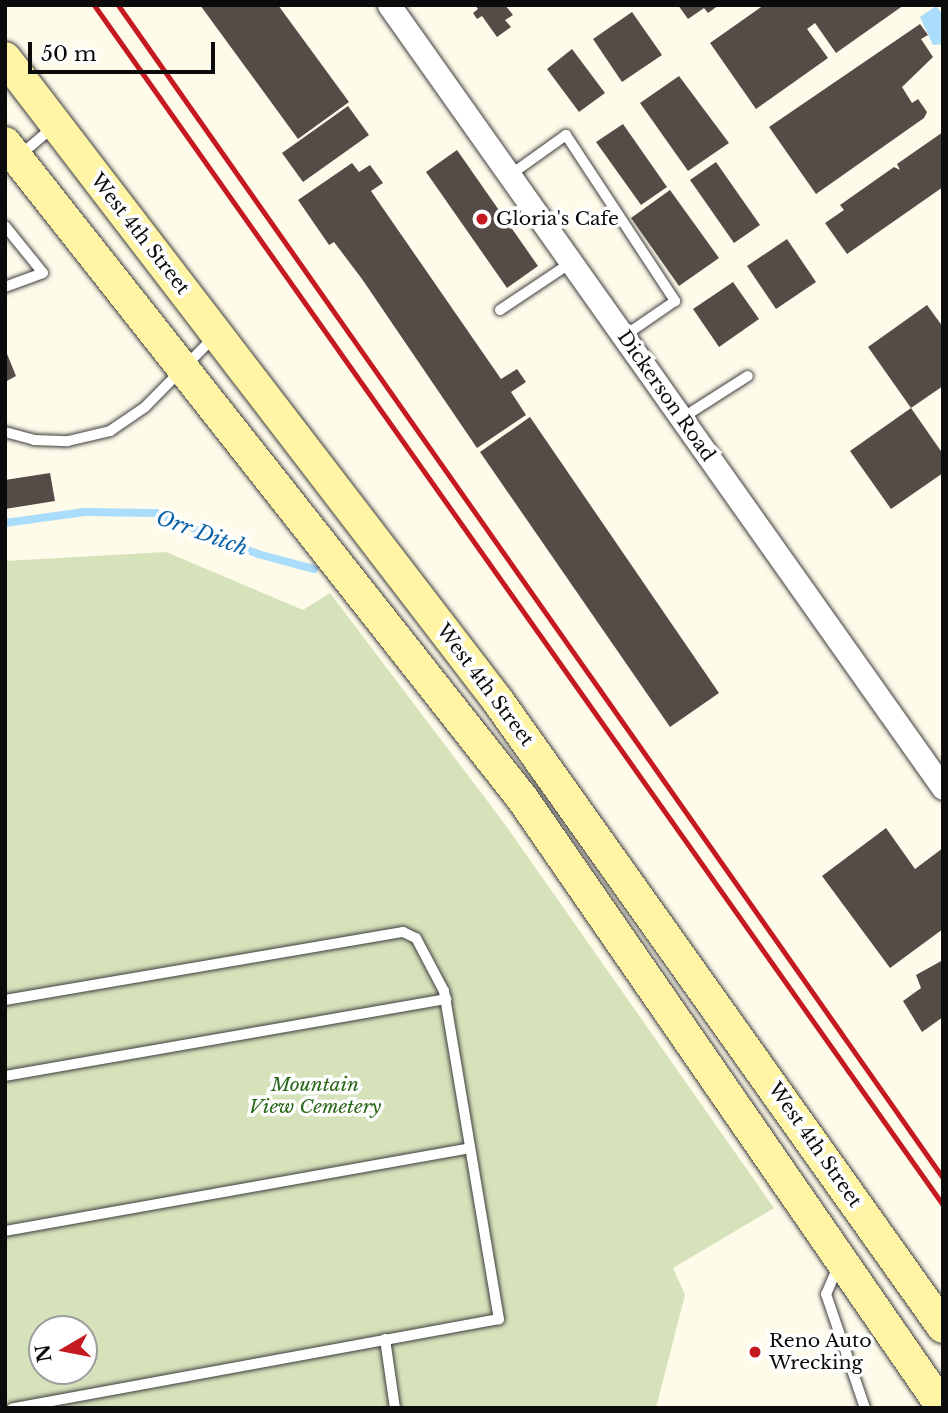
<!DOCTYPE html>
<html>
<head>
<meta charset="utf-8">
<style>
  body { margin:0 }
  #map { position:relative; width:948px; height:1413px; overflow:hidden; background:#fffbea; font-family:"Libre Baskerville",serif }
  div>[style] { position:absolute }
  .cemetery>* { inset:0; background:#d5e2ba }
  .water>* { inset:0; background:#aadcfb }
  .stream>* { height:8px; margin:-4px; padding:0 4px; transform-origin:4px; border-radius:4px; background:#aadcfb }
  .building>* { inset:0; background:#554c47 }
  .roads { filter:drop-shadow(0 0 2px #3e3e3e) drop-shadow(0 0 2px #3e3e3e) }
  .lane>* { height:10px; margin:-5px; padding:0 5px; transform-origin:5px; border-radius:5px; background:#fff }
  .street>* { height:23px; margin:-11.5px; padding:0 11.5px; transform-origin:11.5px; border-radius:11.5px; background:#fff }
  .secondary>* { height:32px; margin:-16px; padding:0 16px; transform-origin:16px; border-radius:16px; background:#fff5a5 }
  .rail>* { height:5px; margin:-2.5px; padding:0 2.5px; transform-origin:2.5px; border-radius:2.5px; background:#c51a21 }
  .dots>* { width:19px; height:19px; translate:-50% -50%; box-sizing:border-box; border:4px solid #fff; border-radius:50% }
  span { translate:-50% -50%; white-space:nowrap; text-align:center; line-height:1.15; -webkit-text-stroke:7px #fff; paint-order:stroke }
  .poi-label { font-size:19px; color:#0b0b0b }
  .left { translate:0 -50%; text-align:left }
  .street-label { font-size:19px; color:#0b0b0b }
  .park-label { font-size:19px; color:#286718; font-style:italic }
  .water-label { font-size:21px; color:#0c62a6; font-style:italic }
  .frame { position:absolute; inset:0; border:7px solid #0b0b0b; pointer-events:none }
  .north { position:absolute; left:28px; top:1315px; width:70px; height:70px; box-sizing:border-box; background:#fff; border:2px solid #9d9d9d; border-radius:50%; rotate:260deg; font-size:19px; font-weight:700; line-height:28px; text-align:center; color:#0b0b0b }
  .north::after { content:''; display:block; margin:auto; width:24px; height:32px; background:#c51a21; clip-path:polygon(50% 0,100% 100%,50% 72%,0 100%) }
  .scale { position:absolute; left:28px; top:42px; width:187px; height:32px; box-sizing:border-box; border:4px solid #0b0b0b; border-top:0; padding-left:9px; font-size:21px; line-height:24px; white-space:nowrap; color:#0b0b0b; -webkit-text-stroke:5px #fff; paint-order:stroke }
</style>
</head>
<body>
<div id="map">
  <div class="cemetery">
    <i style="clip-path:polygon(evenodd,166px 552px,303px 610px,330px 593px,504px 823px,774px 1208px,673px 1268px,685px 1295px,656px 1408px,5px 1408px,5px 561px,166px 552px,42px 1329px,84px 1329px,84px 1371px,42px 1371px,42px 1329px)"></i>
  </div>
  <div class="water">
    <i style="clip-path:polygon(936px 6px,943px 15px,943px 44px,933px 45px,920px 17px)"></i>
  </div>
  <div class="stream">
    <i style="left:5px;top:523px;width:80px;rotate:-7.9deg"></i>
    <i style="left:84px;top:512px;width:72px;rotate:0.8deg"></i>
    <i style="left:156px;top:513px;width:110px;rotate:21.9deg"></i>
    <i style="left:258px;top:554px;width:58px;rotate:15deg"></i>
  </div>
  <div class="building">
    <i style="clip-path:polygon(200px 5px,278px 5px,349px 102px,298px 139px)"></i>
    <i style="clip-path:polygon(475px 5px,505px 5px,513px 15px,505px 20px,511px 27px,497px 37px,482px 16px,477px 19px,473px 13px,478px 9px)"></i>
    <i style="clip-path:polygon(678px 5px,719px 5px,708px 13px,704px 8px,688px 19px)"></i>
    <i style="clip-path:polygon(764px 5px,904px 5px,836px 53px,815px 23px,807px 29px,828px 58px,756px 109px,710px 43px)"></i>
    <i style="clip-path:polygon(632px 12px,662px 55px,622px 82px,593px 39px)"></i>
    <i style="clip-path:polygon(920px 24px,928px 35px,921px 39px,933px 57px,902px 87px,912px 103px,918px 99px,927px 112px,924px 118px,816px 194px,769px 127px)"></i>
    <i style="clip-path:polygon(572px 49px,605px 93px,579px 112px,547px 69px)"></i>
    <i style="clip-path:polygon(679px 76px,729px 143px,688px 171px,640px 103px)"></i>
    <i style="clip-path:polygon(348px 106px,369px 135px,303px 182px,282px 153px)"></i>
    <i style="clip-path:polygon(623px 124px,667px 187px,641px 205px,596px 142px)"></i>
    <i style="clip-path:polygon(943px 132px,943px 187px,847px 254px,825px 223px,844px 210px,840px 205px,894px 167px,900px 170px,897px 164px)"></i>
    <i style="clip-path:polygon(457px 150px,538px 266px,507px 288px,426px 172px)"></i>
    <i style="clip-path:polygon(716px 162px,760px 225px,734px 243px,690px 180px)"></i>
    <i style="clip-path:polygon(352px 163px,359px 172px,370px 165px,383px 183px,371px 191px,501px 379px,517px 369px,526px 382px,511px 392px,526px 415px,477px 448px,362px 279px,334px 242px,329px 245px,298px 200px)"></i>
    <i style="clip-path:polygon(670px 190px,719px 258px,679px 286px,631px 218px)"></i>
    <i style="clip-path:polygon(787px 239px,816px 282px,776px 309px,747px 266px)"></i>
    <i style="clip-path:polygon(733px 282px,759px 319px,719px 347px,693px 309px)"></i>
    <i style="clip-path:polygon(927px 305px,943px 327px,943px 386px,911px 408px,868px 347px)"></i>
    <i style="clip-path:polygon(5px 349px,16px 376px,5px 382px)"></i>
    <i style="clip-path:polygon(911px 408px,943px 454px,943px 473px,891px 509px,850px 451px)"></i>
    <i style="clip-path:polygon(530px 417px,719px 693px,670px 727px,480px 452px)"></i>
    <i style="clip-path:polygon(50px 473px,55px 501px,5px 509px,5px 480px)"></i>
    <i style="clip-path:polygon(886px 828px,915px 869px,943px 848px,943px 929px,890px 968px,822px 876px)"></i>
    <i style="clip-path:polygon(943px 960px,943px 1017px,922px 1032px,903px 1001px,921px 988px,916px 975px)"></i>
  </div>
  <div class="roads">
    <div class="lane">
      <i style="left:18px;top:157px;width:48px;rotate:-40.7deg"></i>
      <i style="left:510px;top:175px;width:69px;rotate:-35.5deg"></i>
      <i style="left:566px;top:135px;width:199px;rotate:56.7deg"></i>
      <i style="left:675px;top:301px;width:62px;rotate:145.5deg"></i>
      <i style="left:5px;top:226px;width:60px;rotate:51deg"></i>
      <i style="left:43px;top:273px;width:40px;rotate:159.8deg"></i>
      <i style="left:500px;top:310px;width:87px;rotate:-33.7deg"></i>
      <i style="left:682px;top:418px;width:78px;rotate:-32.5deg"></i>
      <i style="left:5px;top:432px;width:30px;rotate:15deg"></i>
      <i style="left:34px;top:440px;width:34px;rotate:2deg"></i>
      <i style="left:68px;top:441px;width:43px;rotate:-13.4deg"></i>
      <i style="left:110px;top:431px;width:42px;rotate:-34.4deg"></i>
      <i style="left:145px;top:407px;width:100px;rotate:-45.4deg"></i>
      <i style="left:5px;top:1000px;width:404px;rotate:-9.7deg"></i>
      <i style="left:403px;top:932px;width:14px;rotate:25deg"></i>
      <i style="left:416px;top:938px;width:60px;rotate:62.2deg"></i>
      <i style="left:444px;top:991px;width:333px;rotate:80.5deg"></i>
      <i style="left:499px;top:1319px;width:495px;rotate:169.6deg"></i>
      <i style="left:5px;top:1076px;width:448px;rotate:-9.9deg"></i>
      <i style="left:5px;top:1231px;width:472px;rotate:-10.1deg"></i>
      <i style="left:839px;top:1264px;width:33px;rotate:113deg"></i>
      <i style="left:826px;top:1294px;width:120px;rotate:71.1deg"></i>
      <i style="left:385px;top:1339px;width:70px;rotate:81.8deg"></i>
    </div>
    <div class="street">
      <i style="left:389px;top:5px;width:959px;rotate:54.72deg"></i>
    </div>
    <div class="secondary">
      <i style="left:5px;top:58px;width:810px;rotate:52.52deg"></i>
      <i style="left:498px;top:701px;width:768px;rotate:54.59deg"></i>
      <i style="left:5px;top:143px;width:834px;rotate:51.72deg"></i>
      <i style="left:522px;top:798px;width:741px;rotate:55.39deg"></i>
    </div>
  </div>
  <div class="rail">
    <i style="left:94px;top:5px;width:1470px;rotate:54.72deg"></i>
    <i style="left:118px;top:5px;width:1434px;rotate:54.88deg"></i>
  </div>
  <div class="dots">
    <i style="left:482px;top:219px;background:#c51a21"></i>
    <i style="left:755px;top:1352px;background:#c51a21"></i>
  </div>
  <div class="poi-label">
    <span class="left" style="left:496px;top:219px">Gloria's Cafe</span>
    <span class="left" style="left:769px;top:1352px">Reno Auto<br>Wrecking</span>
  </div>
  <div class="street-label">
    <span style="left:140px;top:234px;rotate:52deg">West 4th Street</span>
    <span style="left:666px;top:396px;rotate:55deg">Dickerson Road</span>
    <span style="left:485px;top:685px;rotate:53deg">West 4th Street</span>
    <span style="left:815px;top:1145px;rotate:55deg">West 4th Street</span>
  </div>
  <div class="park-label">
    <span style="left:315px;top:1096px">Mountain<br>View Cemetery</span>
  </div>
  <div class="water-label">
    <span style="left:202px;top:533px;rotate:20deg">Orr Ditch</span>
  </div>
  <div class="frame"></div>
  <div class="north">N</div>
  <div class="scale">50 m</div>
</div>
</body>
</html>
